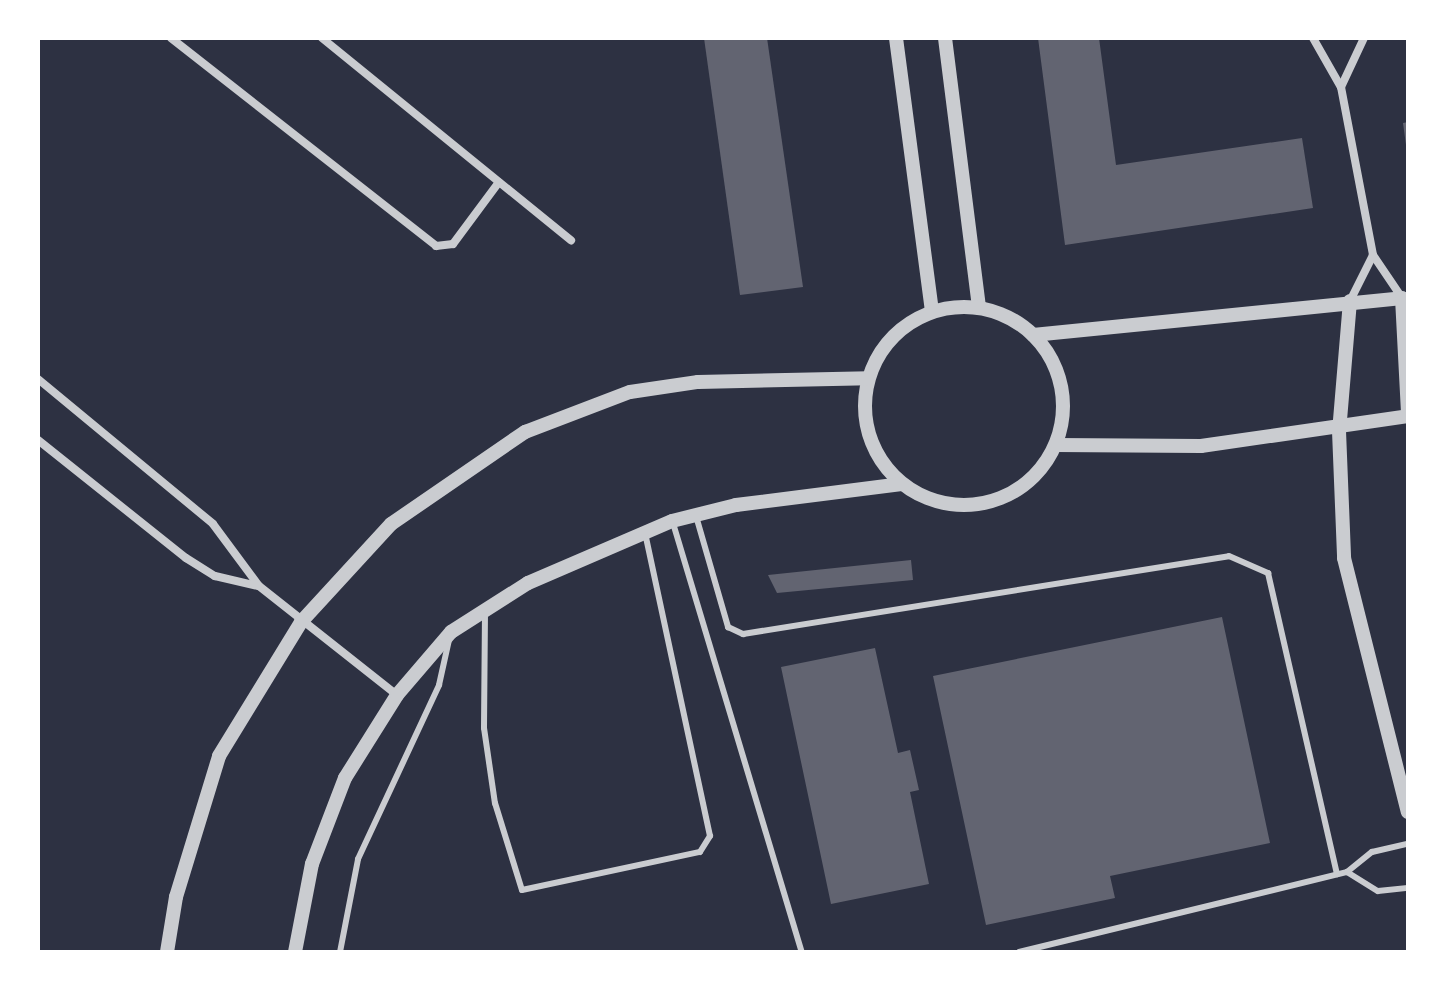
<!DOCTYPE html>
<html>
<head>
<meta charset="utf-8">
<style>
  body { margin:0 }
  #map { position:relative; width:1446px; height:990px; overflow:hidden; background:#2d3142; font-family:"IBM Plex Sans",sans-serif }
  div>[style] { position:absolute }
  .building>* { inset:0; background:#626471 }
  .service>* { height:6px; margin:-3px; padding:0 3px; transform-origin:3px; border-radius:3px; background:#caccd0 }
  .minor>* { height:8px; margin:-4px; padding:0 4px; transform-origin:4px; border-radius:4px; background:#caccd0 }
  .tertiary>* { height:14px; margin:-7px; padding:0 7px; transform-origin:7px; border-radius:7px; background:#caccd0 }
  .tertiary>.ring { margin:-7px; padding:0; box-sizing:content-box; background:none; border:14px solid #caccd0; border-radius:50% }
  span { translate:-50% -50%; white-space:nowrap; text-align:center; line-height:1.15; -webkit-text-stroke:8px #fff; paint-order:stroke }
  .frame { position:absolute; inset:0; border:40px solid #fff; pointer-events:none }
</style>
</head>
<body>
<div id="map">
  <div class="building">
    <i style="clip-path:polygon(704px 38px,767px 38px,803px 287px,740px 295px)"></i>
    <i style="clip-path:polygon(1038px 38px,1099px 38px,1116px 165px,1302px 138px,1313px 208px,1065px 245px)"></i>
    <i style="clip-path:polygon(1408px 122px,1408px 145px,1406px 145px,1403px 123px)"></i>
    <i style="clip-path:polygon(911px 560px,913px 580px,777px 593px,768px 575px)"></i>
    <i style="clip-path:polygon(1222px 617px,1270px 843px,1110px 876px,1115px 898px,986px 925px,933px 676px)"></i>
    <i style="clip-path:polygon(875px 648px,898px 753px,910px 750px,919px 790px,910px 792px,929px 884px,831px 904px,781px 667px)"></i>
  </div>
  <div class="service">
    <i style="left:696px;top:516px;width:116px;rotate:73.9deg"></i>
    <i style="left:728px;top:627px;width:17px;rotate:25deg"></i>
    <i style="left:743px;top:634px;width:492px;rotate:-9.1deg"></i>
    <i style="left:1229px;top:556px;width:43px;rotate:23.6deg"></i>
    <i style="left:1268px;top:573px;width:309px;rotate:77.1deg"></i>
    <i style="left:673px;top:523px;width:448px;rotate:73.3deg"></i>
    <i style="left:485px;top:612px;width:116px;rotate:90.5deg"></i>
    <i style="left:484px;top:728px;width:76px;rotate:81.7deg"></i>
    <i style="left:495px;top:803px;width:91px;rotate:72.8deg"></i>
    <i style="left:522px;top:890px;width:182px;rotate:-12.1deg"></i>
    <i style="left:700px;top:852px;width:19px;rotate:-58deg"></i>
    <i style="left:710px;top:836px;width:310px;rotate:-102.1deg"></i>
    <i style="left:1347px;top:872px;width:36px;rotate:32deg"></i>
    <i style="left:1378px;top:891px;width:30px;rotate:-6deg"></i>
    <i style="left:340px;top:952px;width:95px;rotate:-79deg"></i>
    <i style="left:358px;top:859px;width:192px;rotate:-65deg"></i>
    <i style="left:439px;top:685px;width:46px;rotate:-77.5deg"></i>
    <i style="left:1019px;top:952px;width:338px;rotate:-13.7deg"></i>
    <i style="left:1347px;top:872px;width:32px;rotate:-39deg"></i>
    <i style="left:1372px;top:852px;width:37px;rotate:-13deg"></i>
  </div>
  <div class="minor">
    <i style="left:171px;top:38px;width:337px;rotate:38.1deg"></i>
    <i style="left:436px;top:246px;width:17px;rotate:-7deg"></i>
    <i style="left:453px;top:244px;width:77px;rotate:-53.4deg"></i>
    <i style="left:322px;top:38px;width:321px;rotate:39.1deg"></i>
    <i style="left:1313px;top:38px;width:56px;rotate:60.3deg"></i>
    <i style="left:1341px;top:87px;width:171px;rotate:79.2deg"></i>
    <i style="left:1373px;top:255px;width:52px;rotate:56deg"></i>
    <i style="left:1341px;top:87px;width:54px;rotate:-64.9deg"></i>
    <i style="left:1350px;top:301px;width:51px;rotate:-63.4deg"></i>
    <i style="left:38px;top:379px;width:227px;rotate:39.6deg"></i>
    <i style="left:213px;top:524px;width:77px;rotate:53.4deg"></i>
    <i style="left:259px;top:586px;width:176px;rotate:38.3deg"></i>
    <i style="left:38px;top:440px;width:189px;rotate:38.6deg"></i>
    <i style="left:186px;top:558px;width:34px;rotate:32deg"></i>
    <i style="left:215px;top:576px;width:44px;rotate:13.1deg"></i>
  </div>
  <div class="tertiary">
    <i style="left:896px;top:38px;width:276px;rotate:82.5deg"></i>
    <i style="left:945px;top:38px;width:272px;rotate:82.8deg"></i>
    <i style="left:1350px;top:301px;width:130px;rotate:94.8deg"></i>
    <i style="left:1339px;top:431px;width:127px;rotate:87.7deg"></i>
    <i style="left:1344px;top:558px;width:262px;rotate:75.9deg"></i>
    <i class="ring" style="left:865px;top:307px;width:184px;height:184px"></i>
    <i style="left:1033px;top:335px;width:371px;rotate:-5.7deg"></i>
    <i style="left:1402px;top:298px;width:115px;rotate:87deg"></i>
    <i style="left:1056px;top:445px;width:145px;rotate:0.4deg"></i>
    <i style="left:1201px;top:446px;width:209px;rotate:-8.2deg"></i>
    <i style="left:167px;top:952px;width:56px;rotate:-80.7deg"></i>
    <i style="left:176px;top:897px;width:147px;rotate:-73deg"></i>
    <i style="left:219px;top:756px;width:157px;rotate:-58.5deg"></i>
    <i style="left:301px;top:622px;width:133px;rotate:-47.4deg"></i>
    <i style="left:391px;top:524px;width:163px;rotate:-34.5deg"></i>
    <i style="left:525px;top:432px;width:112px;rotate:-20.9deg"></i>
    <i style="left:630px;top:392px;width:69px;rotate:-8.4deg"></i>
    <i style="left:698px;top:382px;width:170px;rotate:-1.3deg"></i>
    <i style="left:295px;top:952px;width:90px;rotate:-79.1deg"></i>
    <i style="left:312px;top:864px;width:92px;rotate:-69deg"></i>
    <i style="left:345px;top:778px;width:98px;rotate:-57.9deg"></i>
    <i style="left:397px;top:695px;width:83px;rotate:-49.4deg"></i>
    <i style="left:451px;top:632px;width:91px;rotate:-32.5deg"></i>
    <i style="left:528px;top:583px;width:157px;rotate:-23.3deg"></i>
    <i style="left:672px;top:521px;width:66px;rotate:-14deg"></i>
    <i style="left:736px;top:505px;width:167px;rotate:-7.2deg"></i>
  </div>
  <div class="frame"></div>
</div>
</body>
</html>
